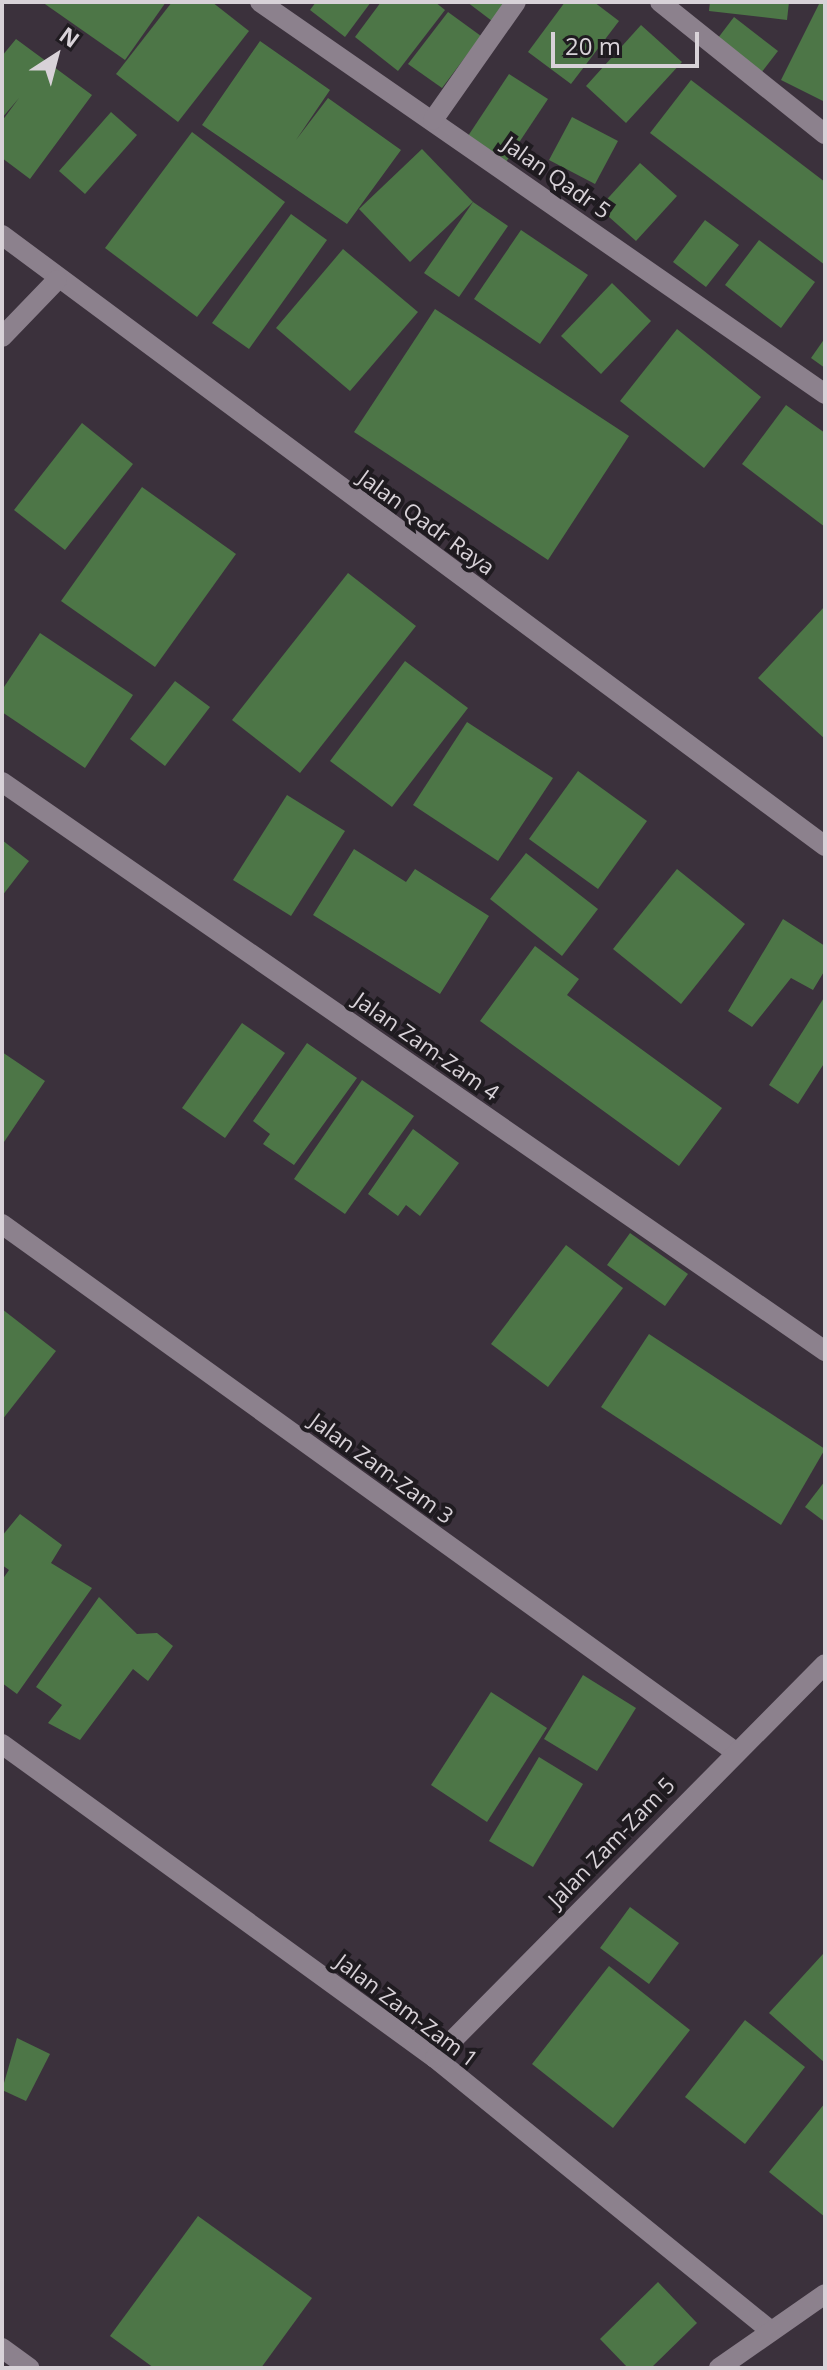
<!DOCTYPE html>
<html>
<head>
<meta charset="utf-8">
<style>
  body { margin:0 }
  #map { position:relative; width:827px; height:2370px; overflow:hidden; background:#3b313c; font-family:"Open Sans",sans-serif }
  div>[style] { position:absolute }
  .building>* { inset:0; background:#4d7647 }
  .minor>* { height:20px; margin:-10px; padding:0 10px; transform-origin:10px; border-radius:10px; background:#8c818d }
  span { translate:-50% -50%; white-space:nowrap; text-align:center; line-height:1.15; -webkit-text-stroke:8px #1f1b20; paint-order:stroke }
  .street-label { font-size:22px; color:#d8d2d8 }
  .frame { position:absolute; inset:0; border:4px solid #d8d2d8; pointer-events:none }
  .north { position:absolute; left:16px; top:16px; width:80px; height:80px; -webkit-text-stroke:6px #1f1b20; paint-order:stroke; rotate:36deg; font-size:22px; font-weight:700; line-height:32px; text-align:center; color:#d8d2d8 }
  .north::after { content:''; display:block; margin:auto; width:28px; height:36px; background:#d8d2d8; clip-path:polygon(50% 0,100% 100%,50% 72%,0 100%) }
  .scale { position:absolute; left:551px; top:32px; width:148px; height:36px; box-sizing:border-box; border:4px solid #d8d2d8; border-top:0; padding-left:10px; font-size:24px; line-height:28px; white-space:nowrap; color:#d8d2d8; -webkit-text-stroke:6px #1f1b20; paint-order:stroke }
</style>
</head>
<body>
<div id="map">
  <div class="building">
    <i style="clip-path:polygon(42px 2px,166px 2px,125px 60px)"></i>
    <i style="clip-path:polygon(172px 2px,212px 2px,249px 31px,178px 122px,116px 74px)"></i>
    <i style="clip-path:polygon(316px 2px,371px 2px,345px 37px,310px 10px)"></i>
    <i style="clip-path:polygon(381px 2px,435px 2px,445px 10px,398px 71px,355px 37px)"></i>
    <i style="clip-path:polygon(467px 2px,507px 2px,492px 21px)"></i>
    <i style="clip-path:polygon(565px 2px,594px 2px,619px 21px,571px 84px,528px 52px)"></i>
    <i style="clip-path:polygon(710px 2px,789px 2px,787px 20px,709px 11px)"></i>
    <i style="clip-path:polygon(820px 2px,825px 2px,825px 102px,781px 80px)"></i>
    <i style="clip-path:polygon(448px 12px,481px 36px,442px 88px,408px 64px)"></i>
    <i style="clip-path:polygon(734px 17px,778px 51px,761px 73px,718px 38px)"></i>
    <i style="clip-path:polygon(641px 25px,682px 62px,626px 123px,586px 86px)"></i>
    <i style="clip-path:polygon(16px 39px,92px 95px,30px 179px,2px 158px,2px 121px,19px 98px,2px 118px,2px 56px)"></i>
    <i style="clip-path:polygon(260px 41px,330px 90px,296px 140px,328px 98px,401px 150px,347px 224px,202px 125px)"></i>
    <i style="clip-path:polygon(509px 74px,548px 99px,506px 162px,468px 136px)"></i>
    <i style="clip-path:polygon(691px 80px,825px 182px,825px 265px,650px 133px)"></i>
    <i style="clip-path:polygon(111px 112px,137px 135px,85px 194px,59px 171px)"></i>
    <i style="clip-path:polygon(572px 117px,618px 141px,595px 184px,549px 160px)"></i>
    <i style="clip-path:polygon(192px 132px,285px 202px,197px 317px,105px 248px)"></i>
    <i style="clip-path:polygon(422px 149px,473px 202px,410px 262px,359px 209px)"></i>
    <i style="clip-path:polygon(640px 163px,677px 196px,636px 241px,599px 208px)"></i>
    <i style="clip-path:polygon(473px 202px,508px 226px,459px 297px,424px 273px)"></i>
    <i style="clip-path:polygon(291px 214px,327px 240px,249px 349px,212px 323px)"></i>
    <i style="clip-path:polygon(705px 220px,739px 245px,706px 287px,673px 262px)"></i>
    <i style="clip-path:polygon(521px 230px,588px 275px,540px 344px,474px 299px)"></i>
    <i style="clip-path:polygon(759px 240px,815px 282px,781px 328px,725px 285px)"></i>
    <i style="clip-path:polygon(343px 249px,418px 312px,350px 391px,276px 328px)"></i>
    <i style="clip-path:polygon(612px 283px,651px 321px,601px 374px,561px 336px)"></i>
    <i style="clip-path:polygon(435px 309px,629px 436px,548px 560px,354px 432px)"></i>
    <i style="clip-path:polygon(677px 329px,761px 397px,704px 468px,620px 401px)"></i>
    <i style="clip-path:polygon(825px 338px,825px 368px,811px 358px)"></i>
    <i style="clip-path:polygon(786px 405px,825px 433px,825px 527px,742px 464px)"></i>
    <i style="clip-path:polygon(82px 423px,133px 464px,65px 550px,14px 510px)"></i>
    <i style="clip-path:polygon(142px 487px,236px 554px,155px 667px,61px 601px)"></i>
    <i style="clip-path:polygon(348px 573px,416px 626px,300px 773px,232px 720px)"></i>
    <i style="clip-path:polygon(825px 606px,825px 739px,758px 678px)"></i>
    <i style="clip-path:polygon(40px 633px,133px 695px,85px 768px,2px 712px,2px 690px)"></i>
    <i style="clip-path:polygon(405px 661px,468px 708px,392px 807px,330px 761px)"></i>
    <i style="clip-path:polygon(175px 681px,210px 707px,165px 766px,130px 739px)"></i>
    <i style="clip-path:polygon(467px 722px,553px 778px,498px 861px,413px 805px)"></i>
    <i style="clip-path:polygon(578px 771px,647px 821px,598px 889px,529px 839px)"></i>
    <i style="clip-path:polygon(287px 795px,345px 831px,291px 916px,233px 880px)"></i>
    <i style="clip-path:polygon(2px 840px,29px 861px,2px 896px)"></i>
    <i style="clip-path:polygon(354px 849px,406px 882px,415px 869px,489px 916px,440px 994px,313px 915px)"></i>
    <i style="clip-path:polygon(526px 853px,598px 909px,562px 956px,490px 899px)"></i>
    <i style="clip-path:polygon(677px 869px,745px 924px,681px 1004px,613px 949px)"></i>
    <i style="clip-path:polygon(783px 919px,825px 946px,825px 970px,813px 990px,791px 978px,752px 1027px,728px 1011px)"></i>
    <i style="clip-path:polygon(535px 946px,579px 979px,567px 995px,722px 1108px,679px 1166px,480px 1021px)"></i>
    <i style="clip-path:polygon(825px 996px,825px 1062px,798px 1104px,769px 1085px)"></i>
    <i style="clip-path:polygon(242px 1023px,285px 1053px,225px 1138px,182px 1108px)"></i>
    <i style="clip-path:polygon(307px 1043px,357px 1078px,294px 1165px,263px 1144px,270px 1134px,253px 1121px)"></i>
    <i style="clip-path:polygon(2px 1052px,45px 1081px,2px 1145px)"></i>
    <i style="clip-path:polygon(362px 1080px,414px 1116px,345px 1214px,294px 1179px)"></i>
    <i style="clip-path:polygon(413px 1129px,459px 1163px,420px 1216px,406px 1205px,398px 1216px,368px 1194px)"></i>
    <i style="clip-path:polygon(630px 1233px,688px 1274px,665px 1306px,607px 1265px)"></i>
    <i style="clip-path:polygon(566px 1245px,623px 1288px,548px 1387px,491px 1344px)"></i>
    <i style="clip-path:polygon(2px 1309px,56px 1351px,2px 1420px)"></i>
    <i style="clip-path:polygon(649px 1334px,825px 1449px,781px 1525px,601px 1407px)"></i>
    <i style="clip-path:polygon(825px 1481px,825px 1522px,805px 1507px)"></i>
    <i style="clip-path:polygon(20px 1514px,62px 1545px,51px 1563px,92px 1588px,17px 1694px,2px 1683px,2px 1580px,9px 1570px,2px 1565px,2px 1536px)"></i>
    <i style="clip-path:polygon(99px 1597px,137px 1634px,157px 1633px,173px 1646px,148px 1681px,133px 1669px,80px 1740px,48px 1723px,62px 1705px,36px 1687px)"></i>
    <i style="clip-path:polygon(583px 1675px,636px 1708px,597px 1771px,544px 1739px)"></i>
    <i style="clip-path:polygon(491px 1692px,547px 1728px,487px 1822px,431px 1785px)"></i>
    <i style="clip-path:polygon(539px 1757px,583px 1784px,533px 1867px,489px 1841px)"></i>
    <i style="clip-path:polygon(630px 1907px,679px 1943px,649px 1984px,600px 1948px)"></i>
    <i style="clip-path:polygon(823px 1954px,825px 1956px,825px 2063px,769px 2013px)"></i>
    <i style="clip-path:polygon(609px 1966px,690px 2030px,613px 2128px,532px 2064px)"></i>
    <i style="clip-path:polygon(745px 2020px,805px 2067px,745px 2144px,685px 2097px)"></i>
    <i style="clip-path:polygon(17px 2038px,50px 2054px,26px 2101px,2px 2090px)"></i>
    <i style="clip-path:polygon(825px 2103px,825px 2217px,769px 2172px)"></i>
    <i style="clip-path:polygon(198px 2216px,312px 2298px,261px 2368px,154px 2368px,110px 2336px)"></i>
    <i style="clip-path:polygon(658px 2282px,697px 2323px,651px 2368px,628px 2368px,600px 2339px)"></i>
  </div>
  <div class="minor">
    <i style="left:260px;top:2px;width:688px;rotate:34.75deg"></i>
    <i style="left:660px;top:2px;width:211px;rotate:38.7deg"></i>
    <i style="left:433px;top:120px;width:144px;rotate:-54.9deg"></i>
    <i style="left:2px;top:235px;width:1025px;rotate:36.59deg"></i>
    <i style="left:2px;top:337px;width:79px;rotate:-46deg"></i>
    <i style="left:2px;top:782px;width:1001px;rotate:34.66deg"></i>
    <i style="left:2px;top:1224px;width:901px;rotate:35.74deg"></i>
    <i style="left:2px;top:1744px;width:535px;rotate:35.95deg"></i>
    <i style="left:435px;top:2058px;width:433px;rotate:39.1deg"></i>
    <i style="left:435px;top:2058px;width:554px;rotate:-45.29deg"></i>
    <i style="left:2px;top:2348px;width:34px;rotate:36deg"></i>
    <i style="left:719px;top:2368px;width:129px;rotate:-34.9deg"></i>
  </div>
  <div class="street-label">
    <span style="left:557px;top:177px;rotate:35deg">Jalan Qadr 5</span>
    <span style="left:427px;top:522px;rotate:36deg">Jalan Qadr Raya</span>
    <span style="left:427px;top:1046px;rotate:35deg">Jalan Zam-Zam 4</span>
    <span style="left:382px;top:1468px;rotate:36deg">Jalan Zam-Zam 3</span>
    <span style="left:611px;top:1842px;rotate:-46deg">Jalan Zam-Zam 5</span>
    <span style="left:407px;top:2010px;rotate:37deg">Jalan Zam-Zam 1</span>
  </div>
  <div class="frame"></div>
  <div class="north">N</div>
  <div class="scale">20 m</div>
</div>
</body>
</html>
